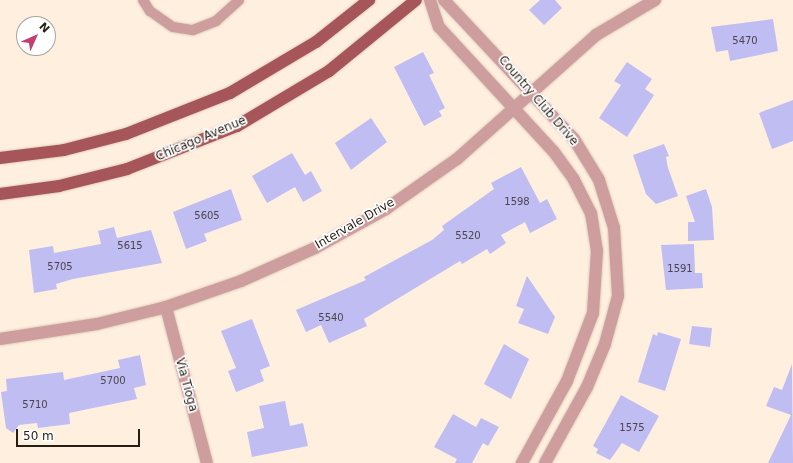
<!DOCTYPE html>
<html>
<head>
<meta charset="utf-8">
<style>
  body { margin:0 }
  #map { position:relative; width:793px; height:463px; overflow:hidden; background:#ffefdf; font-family:"DejaVu Sans",sans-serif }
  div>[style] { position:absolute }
  .building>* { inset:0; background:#bfbdf2 }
  .roads { filter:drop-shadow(0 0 1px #dccdbe) drop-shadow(0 0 1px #dccdbe) }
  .service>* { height:10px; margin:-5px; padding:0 5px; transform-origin:5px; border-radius:5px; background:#cd9e9d }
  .minor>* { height:12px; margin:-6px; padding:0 6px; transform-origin:6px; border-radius:6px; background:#cd9e9d }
  .tertiary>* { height:12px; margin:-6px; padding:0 6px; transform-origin:6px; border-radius:6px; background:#cd9e9d }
  .primary>* { height:12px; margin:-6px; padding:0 6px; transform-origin:6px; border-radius:6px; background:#a65658 }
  span { translate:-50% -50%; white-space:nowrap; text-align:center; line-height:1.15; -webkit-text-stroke:3.5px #fff; paint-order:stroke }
  .number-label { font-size:10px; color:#4c454b }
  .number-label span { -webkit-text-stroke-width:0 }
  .street-label { font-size:12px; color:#261d13 }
  .north { position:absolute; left:16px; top:16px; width:40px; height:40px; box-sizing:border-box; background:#fff; border:1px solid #a8a5a1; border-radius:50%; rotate:45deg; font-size:11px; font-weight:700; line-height:16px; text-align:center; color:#261d13 }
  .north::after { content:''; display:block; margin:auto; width:14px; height:18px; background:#c63c74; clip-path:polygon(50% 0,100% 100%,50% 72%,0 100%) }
  .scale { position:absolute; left:16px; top:429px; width:124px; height:18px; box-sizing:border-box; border:2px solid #261d13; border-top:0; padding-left:5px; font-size:12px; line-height:14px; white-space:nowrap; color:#261d13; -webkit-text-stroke:3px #fff; paint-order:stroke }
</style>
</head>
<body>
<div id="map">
  <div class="building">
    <i style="clip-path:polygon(540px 0,555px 0,562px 8px,544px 25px,529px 10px)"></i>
    <i style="clip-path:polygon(773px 19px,778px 51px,730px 61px,728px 50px,716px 52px,711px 27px)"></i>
    <i style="clip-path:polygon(423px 52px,434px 73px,429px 75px,445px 108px,439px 111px,442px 116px,424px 126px,394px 67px)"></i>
    <i style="clip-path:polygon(627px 62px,652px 79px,645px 89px,654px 95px,627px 137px,599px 118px,621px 85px,614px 81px)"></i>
    <i style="clip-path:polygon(793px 100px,793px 141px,772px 149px,759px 113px)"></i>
    <i style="clip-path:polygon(371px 118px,387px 142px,351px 170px,335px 143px)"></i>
    <i style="clip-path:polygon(664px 144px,669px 156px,666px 157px,668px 168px,678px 196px,656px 204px,646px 194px,633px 155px)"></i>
    <i style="clip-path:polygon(292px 153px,305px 175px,311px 171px,322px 191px,303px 202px,295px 187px,267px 203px,252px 176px)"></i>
    <i style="clip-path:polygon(521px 167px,540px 203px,547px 199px,557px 219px,530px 233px,525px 222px,501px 235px,506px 243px,490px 254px,487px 249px,462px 264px,460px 261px,364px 319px,367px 326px,329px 343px,321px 325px,306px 332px,296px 310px,366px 280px,364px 277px,432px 240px,444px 230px,442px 226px,494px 189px,491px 183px)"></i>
    <i style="clip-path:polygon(231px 189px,242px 220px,204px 234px,207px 241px,186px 249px,173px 212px)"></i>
    <i style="clip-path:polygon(706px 189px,712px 207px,714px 240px,688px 241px,688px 222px,695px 222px,686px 196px)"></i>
    <i style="clip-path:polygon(114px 227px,117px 238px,151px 230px,162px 263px,73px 279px,56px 284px,57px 289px,34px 293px,29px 250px,53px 246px,54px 253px,101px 244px,98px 231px)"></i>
    <i style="clip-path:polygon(694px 244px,695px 273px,702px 273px,703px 288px,666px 290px,661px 245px)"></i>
    <i style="clip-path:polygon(527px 276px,555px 317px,548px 334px,518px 323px,524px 309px,516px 306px)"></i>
    <i style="clip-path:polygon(252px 319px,270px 366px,260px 370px,264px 381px,236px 392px,228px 371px,236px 368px,221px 331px)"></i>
    <i style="clip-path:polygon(692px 326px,712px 328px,710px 347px,689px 344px)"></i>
    <i style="clip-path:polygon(658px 332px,681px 339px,665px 391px,638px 382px,653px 334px,657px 336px)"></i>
    <i style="clip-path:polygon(504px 344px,529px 359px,511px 399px,484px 384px)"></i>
    <i style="clip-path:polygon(140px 355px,146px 385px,134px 388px,137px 399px,69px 413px,70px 424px,38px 428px,37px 423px,19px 425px,13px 433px,6px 428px,1px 392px,7px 391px,6px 379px,63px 372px,64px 380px,120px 368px,118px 360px)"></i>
    <i style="clip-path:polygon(792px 364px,793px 463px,768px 463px,791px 415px,766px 406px,774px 387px,782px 390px)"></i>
    <i style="clip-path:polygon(621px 395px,659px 416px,639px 452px,622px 443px,610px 460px,596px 453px,598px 449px,593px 446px)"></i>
    <i style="clip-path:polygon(285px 401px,290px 426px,303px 423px,308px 446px,252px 457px,247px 432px,264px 428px,259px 406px)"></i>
    <i style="clip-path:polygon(453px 414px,476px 427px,481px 418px,499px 427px,488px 446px,483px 443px,472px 463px,455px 463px,457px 459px,434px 447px)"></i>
  </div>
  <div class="roads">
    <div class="service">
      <i style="left:143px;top:0;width:13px;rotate:58deg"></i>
      <i style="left:150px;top:11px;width:28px;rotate:35deg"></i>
      <i style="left:173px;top:27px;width:20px;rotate:9deg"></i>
      <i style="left:193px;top:30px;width:25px;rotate:-21deg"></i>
      <i style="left:216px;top:21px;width:31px;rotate:-42deg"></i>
    </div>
    <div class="minor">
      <i style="left:166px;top:307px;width:161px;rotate:75.3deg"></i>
      <i style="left:0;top:339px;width:98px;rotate:-8.8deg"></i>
      <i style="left:97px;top:324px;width:71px;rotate:-13.8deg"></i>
      <i style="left:166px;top:307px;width:79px;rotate:-19.1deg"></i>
      <i style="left:241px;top:281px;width:81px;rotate:-24deg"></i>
      <i style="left:315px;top:248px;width:81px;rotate:-28.8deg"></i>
      <i style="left:386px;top:209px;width:87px;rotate:-35.2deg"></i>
      <i style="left:457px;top:159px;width:186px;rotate:-41.7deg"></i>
      <i style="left:596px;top:35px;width:69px;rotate:-30.7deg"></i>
    </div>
    <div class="tertiary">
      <i style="left:430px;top:0;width:28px;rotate:72deg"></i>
      <i style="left:439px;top:27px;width:170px;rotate:47.4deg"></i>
      <i style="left:554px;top:152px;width:34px;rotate:54deg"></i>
      <i style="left:574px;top:180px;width:37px;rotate:63deg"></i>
      <i style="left:591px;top:213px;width:38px;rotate:81deg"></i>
      <i style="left:597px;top:251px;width:62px;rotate:93.7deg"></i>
      <i style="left:593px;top:313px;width:73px;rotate:110.9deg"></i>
      <i style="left:567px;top:381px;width:94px;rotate:118.8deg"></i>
      <i style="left:444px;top:0;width:190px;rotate:46.9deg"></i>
      <i style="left:574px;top:139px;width:48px;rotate:58.6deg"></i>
      <i style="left:599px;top:180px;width:50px;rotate:72.6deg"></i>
      <i style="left:614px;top:228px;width:68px;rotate:86.6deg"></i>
      <i style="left:618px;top:296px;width:50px;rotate:105.2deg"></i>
      <i style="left:605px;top:344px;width:47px;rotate:112.7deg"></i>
      <i style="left:587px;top:387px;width:87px;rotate:118.9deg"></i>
    </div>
    <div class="primary">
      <i style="left:0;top:158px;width:64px;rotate:-7.1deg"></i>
      <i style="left:64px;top:150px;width:64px;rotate:-14.5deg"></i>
      <i style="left:126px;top:134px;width:112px;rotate:-21.5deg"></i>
      <i style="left:230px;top:93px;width:100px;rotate:-30.7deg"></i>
      <i style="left:316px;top:42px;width:68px;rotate:-38.4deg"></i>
      <i style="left:0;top:194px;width:60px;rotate:-7.7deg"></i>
      <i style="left:59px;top:186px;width:70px;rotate:-14deg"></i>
      <i style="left:127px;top:169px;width:118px;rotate:-21.4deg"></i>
      <i style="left:237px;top:126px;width:107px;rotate:-30.9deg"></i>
      <i style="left:329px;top:71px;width:112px;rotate:-39.2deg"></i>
    </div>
  </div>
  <div class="number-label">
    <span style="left:745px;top:41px">5470</span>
    <span style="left:517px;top:202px">1598</span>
    <span style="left:207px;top:216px">5605</span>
    <span style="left:468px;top:236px">5520</span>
    <span style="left:130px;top:246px">5615</span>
    <span style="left:60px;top:267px">5705</span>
    <span style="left:680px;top:269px">1591</span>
    <span style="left:331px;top:318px">5540</span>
    <span style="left:113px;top:381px">5700</span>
    <span style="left:35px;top:405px">5710</span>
    <span style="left:632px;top:428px">1575</span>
  </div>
  <div class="street-label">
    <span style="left:538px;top:101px;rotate:49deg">Country Club Drive</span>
    <span style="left:201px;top:139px;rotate:-23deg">Chicago Avenue</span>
    <span style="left:355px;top:224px;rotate:-30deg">Intervale Drive</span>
    <span style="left:186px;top:385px;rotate:75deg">Via Tioga</span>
  </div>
  <div class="north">N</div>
  <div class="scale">50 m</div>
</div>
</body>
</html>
